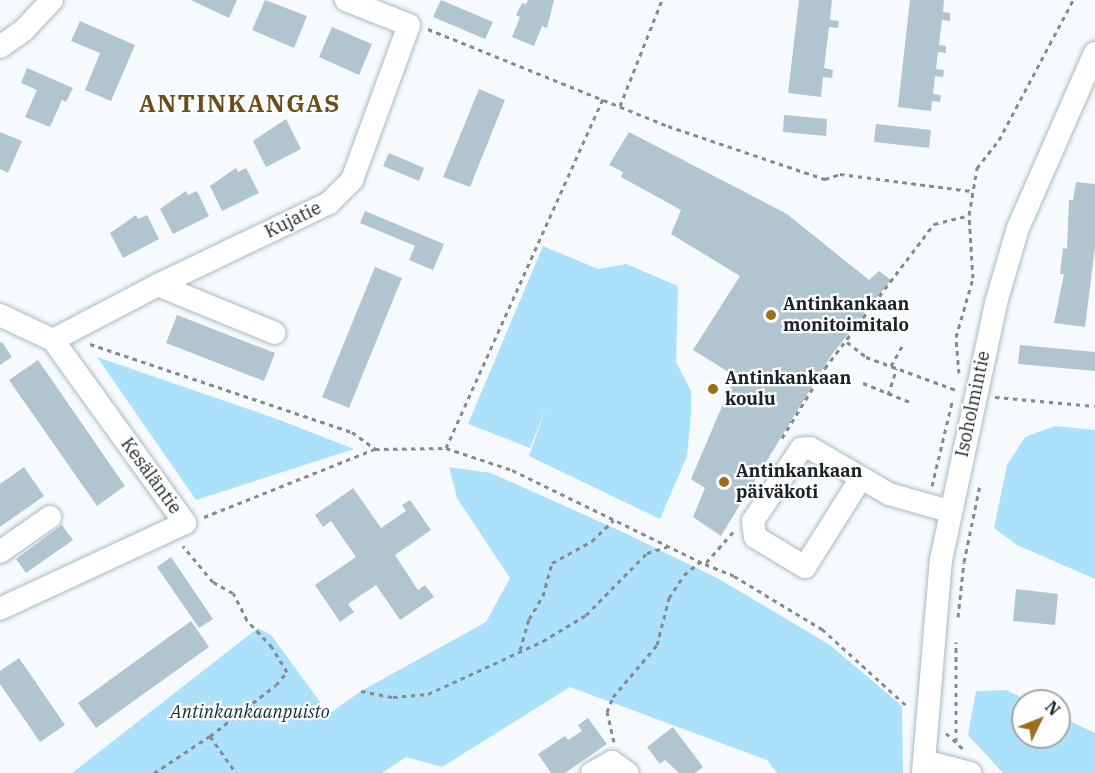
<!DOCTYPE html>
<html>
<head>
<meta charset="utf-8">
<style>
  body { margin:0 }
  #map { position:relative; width:1095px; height:773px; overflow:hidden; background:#f6fafd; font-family:"IBM Plex Serif",serif }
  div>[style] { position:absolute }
  .green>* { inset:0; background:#ace1fb }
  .building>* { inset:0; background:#b0c5cf }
  .path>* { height:3px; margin-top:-1.5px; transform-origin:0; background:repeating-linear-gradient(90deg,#848a8d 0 4.5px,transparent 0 9px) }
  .roads { filter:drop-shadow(0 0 2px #a6bac4) drop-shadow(0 0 2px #a6bac4) }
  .minor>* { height:22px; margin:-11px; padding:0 11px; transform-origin:11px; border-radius:11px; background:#fff }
  .dots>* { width:16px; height:16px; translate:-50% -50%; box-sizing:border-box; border:3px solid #fff; border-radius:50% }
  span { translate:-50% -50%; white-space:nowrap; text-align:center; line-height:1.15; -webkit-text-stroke:4.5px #fff; paint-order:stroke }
  .street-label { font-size:18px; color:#1b2226 }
  .poi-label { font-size:18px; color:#1b2226; font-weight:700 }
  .left { translate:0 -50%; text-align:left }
  .park-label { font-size:18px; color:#102d39; font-style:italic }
  .district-label { font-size:24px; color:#6b4e17; font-weight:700; letter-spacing:1.5px }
  .north { position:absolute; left:1011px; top:689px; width:60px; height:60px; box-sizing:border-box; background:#fff; border:2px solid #a4a7a8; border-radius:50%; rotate:47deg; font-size:16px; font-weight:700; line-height:24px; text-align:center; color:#1b2226 }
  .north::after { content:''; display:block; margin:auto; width:21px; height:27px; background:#996e1c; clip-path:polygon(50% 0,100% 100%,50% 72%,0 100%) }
</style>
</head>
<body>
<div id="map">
  <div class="green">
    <i style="clip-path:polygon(543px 246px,598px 269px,626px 264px,678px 286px,676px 362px,691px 391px,691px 414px,687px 456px,660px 519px,529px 456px,547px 405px,530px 448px,468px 424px)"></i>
    <i style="clip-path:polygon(97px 357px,277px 419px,354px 449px,196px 500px)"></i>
    <i style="clip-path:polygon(1055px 426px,1095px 430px,1095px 579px,1017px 545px,994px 528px,1007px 465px,1025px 437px)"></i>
    <i style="clip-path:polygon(449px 467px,491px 473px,625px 533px,719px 579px,830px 645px,902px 706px,903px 773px,777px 773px,767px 760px,570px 687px,442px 767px,406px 757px,382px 773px,72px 773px,258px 628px,271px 635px,329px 714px,361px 691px,486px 622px,510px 578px,457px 498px)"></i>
    <i style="clip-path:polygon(1006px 690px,1029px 701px,1023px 701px,1023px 737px,1059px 737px,1059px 716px,1095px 733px,1095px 773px,1003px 773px,968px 735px,976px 691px)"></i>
  </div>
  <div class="building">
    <i style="clip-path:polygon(191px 0,237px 0,229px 18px)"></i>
    <i style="clip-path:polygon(265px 0,307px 16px,294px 48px,252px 30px)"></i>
    <i style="clip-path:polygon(441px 0,493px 22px,485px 39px,433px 17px)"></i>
    <i style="clip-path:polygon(528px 0,554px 0,547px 28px,542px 26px,534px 46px,512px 37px,520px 17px,516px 15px,522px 3px,526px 4px)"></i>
    <i style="clip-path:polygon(799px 0,832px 0,830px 20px,839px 21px,838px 28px,829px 27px,824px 68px,833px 70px,832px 78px,823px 77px,821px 97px,788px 93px)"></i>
    <i style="clip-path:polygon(910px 0,944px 0,943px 12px,950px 13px,950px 21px,942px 20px,939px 45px,946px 46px,946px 53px,938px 52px,936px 69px,944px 70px,943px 77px,935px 76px,933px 94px,941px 95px,940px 102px,932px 101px,931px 111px,898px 107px)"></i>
    <i style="clip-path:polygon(80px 21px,135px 45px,111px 101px,85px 90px,100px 53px,71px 41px)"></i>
    <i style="clip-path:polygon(332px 27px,372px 44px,359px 75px,319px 57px)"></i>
    <i style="clip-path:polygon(27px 68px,73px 88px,66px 102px,62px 100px,50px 127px,25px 117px,37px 90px,21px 83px)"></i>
    <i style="clip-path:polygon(479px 89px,505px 100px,470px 187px,443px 177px)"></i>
    <i style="clip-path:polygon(784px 115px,827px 119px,826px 136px,783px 132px)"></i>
    <i style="clip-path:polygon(286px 119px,301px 149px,266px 167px,253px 141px)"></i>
    <i style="clip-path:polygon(876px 124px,931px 130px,929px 148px,874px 142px)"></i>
    <i style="clip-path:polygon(0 132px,22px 141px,8px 173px,0 169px)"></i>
    <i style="clip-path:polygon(629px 132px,787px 214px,869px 280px,879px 271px,891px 280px,830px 357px,721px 536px,693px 517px,705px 488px,691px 479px,735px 376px,693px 350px,740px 276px,671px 234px,681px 210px,621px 177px,623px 172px,609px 165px)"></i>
    <i style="clip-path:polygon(389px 153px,424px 168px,419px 181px,383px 166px)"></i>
    <i style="clip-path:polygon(236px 168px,238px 172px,246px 168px,259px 193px,222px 211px,210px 186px)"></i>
    <i style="clip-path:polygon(1076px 182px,1095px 184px,1095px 247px,1085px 327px,1054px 323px,1064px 274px,1060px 274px,1063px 248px,1067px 249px,1069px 200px,1073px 200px)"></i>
    <i style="clip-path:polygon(186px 191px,188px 195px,197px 191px,209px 216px,173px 234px,160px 209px)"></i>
    <i style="clip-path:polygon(365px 211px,444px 244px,433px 270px,409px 260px,415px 246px,360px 223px)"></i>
    <i style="clip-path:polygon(136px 215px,138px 219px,147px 215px,159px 239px,123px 258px,110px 233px)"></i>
    <i style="clip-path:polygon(375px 267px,402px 278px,349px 408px,322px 397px)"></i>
    <i style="clip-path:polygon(177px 315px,275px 353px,264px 381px,166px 343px)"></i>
    <i style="clip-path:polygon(2px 342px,12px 357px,0 365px,0 343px)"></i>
    <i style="clip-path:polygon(1020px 345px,1095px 352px,1095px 371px,1018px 364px)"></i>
    <i style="clip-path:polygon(38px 360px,125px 486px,97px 506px,9px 380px)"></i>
    <i style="clip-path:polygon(24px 467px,44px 496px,0 527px,0 484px)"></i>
    <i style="clip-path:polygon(353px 488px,381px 528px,406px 511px,402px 505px,410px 500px,431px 530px,395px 555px,418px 590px,425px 585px,434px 597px,400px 620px,376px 585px,348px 604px,354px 612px,340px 622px,315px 585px,356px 557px,331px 521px,323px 527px,315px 515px)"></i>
    <i style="clip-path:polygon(62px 525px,73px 540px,26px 573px,16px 559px)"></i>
    <i style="clip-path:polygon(171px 557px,213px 619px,199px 628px,157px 567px)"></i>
    <i style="clip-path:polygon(1016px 589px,1058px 594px,1055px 625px,1013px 621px)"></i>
    <i style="clip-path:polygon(191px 621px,209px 647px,96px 728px,78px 703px)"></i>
    <i style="clip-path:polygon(19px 658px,65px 725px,40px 742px,0 684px,0 671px)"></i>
    <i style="clip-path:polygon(588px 718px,607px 744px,565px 773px,551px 773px,538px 754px,565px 736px,568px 740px,582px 731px,578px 725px)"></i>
    <i style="clip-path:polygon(673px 727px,703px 767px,695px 773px,679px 773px,665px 760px,660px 764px,647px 747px)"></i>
  </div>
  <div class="path">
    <i style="left:428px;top:29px;width:259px;rotate:22deg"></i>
    <i style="left:668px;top:126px;width:166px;rotate:18.7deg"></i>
    <i style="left:825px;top:179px;width:16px;rotate:-18deg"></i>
    <i style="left:840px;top:174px;width:132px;rotate:7.4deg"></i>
    <i style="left:620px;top:106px;width:114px;rotate:-68.4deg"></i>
    <i style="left:847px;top:342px;width:24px;rotate:38deg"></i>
    <i style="left:866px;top:357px;width:96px;rotate:20.1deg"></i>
    <i style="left:90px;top:344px;width:276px;rotate:18.6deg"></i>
    <i style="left:352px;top:432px;width:29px;rotate:36deg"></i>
    <i style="left:891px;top:366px;width:25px;rotate:-61deg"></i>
    <i style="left:959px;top:373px;width:36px;rotate:-95deg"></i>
    <i style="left:956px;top:337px;width:61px;rotate:-73.9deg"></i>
    <i style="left:973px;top:278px;width:63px;rotate:-93.6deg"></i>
    <i style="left:863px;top:383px;width:51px;rotate:22deg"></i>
    <i style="left:888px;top:395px;width:28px;rotate:-72deg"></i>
    <i style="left:995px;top:397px;width:100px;rotate:5.1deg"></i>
    <i style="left:782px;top:438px;width:82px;rotate:-58.4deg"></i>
    <i style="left:825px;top:368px;width:181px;rotate:-52.9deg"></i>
    <i style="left:934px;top:224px;width:36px;rotate:-14deg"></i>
    <i style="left:969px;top:215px;width:48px;rotate:-80.3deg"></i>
    <i style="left:977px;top:168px;width:36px;rotate:-52deg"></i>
    <i style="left:999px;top:140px;width:158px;rotate:-62.1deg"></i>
    <i style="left:446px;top:448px;width:384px;rotate:-65.8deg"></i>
    <i style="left:932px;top:486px;width:86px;rotate:-76.6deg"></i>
    <i style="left:204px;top:517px;width:184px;rotate:-21.7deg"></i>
    <i style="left:375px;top:449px;width:71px;rotate:-0.8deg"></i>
    <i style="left:446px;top:448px;width:70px;rotate:18.4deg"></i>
    <i style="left:512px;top:470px;width:215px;rotate:26deg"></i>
    <i style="left:733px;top:532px;width:43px;rotate:131.2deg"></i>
    <i style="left:705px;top:564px;width:31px;rotate:22deg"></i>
    <i style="left:734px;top:576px;width:103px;rotate:31.1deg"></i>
    <i style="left:822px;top:629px;width:115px;rotate:42.2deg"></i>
    <i style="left:958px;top:617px;width:55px;rotate:-83.8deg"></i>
    <i style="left:964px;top:562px;width:79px;rotate:-78.3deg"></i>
    <i style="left:520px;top:650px;width:32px;rotate:-74deg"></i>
    <i style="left:529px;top:619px;width:27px;rotate:-59deg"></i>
    <i style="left:543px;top:596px;width:34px;rotate:-75deg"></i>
    <i style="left:552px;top:563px;width:46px;rotate:-28.8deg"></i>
    <i style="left:592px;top:541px;width:30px;rotate:-44deg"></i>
    <i style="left:361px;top:691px;width:33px;rotate:11deg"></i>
    <i style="left:393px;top:697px;width:35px;rotate:-5deg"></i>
    <i style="left:428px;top:694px;width:127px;rotate:-24.7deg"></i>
    <i style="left:543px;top:641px;width:50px;rotate:-31.2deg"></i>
    <i style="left:586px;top:615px;width:87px;rotate:-45.5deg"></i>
    <i style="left:647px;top:553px;width:21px;rotate:-17deg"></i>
    <i style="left:946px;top:733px;width:23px;rotate:43deg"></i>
    <i style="left:210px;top:736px;width:45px;rotate:54.9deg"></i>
    <i style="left:614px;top:742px;width:31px;rotate:-103deg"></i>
    <i style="left:607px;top:712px;width:16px;rotate:-68deg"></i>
    <i style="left:613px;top:697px;width:68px;rotate:-49.8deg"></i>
    <i style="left:657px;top:645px;width:49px;rotate:-75.7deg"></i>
    <i style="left:669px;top:598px;width:27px;rotate:-57deg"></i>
    <i style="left:684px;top:575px;width:21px;rotate:-39deg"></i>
    <i style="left:956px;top:742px;width:100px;rotate:-90deg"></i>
    <i style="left:154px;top:773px;width:67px;rotate:-33.5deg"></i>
    <i style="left:210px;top:736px;width:83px;rotate:-37.7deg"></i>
    <i style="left:276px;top:685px;width:17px;rotate:-50deg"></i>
    <i style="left:287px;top:672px;width:29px;rotate:-121deg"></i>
    <i style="left:272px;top:647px;width:37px;rotate:-133deg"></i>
    <i style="left:247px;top:620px;width:30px;rotate:-117deg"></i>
    <i style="left:233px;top:593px;width:23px;rotate:-151deg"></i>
    <i style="left:213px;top:582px;width:47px;rotate:-129.8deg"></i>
  </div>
  <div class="roads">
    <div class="minor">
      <i style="left:0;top:47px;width:29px;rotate:-35deg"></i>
      <i style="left:24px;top:30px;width:41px;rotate:-47deg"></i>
      <i style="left:158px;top:285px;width:126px;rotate:22.3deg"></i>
      <i style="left:0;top:315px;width:59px;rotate:25.3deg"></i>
      <i style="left:53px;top:340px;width:226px;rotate:54.2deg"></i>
      <i style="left:185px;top:523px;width:204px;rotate:155.1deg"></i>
      <i style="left:53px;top:340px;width:119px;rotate:-27.6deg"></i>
      <i style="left:158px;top:285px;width:190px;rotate:-25.6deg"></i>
      <i style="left:329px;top:203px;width:33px;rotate:-45deg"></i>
      <i style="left:352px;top:180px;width:165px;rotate:-69.8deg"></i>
      <i style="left:409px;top:25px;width:68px;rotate:-158.4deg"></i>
      <i style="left:861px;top:478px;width:105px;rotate:122.2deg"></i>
      <i style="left:805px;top:567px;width:58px;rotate:-149deg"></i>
      <i style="left:755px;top:537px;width:16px;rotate:-97deg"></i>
      <i style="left:753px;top:521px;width:87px;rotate:-56.3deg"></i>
      <i style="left:801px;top:449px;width:9px;rotate:-6deg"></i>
      <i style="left:810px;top:448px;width:91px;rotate:30.2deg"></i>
      <i style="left:889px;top:494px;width:62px;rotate:15.8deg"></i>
      <i style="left:0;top:552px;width:61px;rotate:-35deg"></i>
      <i style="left:924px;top:761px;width:48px;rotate:14.6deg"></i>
      <i style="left:592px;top:773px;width:23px;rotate:-29deg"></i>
      <i style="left:612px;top:762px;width:19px;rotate:35deg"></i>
      <i style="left:923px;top:773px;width:214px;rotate:-85.2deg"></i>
      <i style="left:941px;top:560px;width:263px;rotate:-77.9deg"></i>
      <i style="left:996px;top:303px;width:78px;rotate:-73.7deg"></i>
      <i style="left:1018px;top:228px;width:191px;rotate:-66.3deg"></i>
    </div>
  </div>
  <div class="dots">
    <i style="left:771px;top:315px;background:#996e1c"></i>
    <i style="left:713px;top:389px;background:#996e1c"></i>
    <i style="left:724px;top:482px;background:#996e1c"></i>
  </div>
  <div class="street-label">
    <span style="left:293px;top:220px;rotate:-26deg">Kujatie</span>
    <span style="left:973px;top:404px;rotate:-78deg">Isoholmintie</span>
    <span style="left:151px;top:476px;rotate:54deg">Kesäläntie</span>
  </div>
  <div class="poi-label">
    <span class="left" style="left:783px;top:315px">Antinkankaan<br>monitoimitalo</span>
    <span class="left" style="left:725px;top:389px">Antinkankaan<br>koulu</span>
    <span class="left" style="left:736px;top:482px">Antinkankaan<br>päiväkoti</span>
  </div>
  <div class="park-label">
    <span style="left:250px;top:712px">Antinkankaanpuisto</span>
  </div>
  <div class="district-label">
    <span style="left:240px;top:104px">ANTINKANGAS</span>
  </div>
  <div class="north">N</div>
</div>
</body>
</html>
